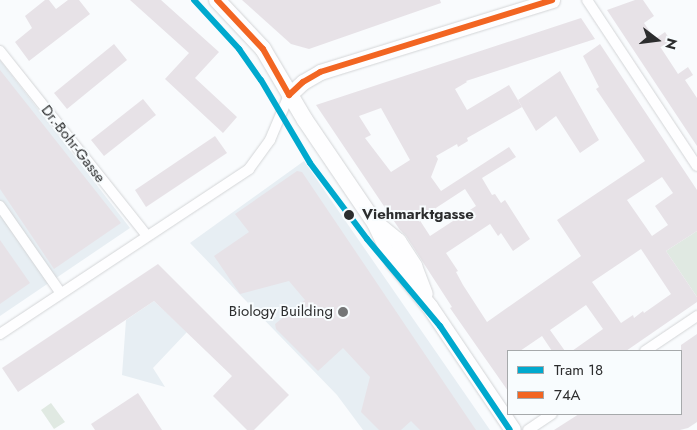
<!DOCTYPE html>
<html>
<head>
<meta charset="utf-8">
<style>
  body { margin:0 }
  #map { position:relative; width:697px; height:430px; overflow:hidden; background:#f9fbfd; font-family:Jost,sans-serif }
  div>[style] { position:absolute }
  .built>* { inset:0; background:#e7eef3 }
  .green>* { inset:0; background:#e0e9e2 }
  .building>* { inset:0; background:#e7e2e7 }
  .roads { filter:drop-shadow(0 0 1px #d3d5d7) drop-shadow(0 0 1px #d3d5d7) }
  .minor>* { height:10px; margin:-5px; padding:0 5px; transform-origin:5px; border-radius:5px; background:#fefeff }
  .secondary>* { height:15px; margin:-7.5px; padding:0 7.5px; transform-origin:7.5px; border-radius:7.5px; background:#fefeff }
  .primary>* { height:16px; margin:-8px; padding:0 8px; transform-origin:8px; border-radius:8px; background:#fefeff }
  .bus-1>* { height:6px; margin:-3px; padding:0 3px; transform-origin:3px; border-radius:3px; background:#f26522 }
  .tram-1>* { height:6px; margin:-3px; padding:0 3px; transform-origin:3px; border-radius:3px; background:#00a9ce }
  .dots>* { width:14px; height:14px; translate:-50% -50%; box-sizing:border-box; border:2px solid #f8fcfe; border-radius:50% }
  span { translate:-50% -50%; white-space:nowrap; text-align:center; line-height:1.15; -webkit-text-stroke:4px #f8fcfe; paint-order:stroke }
  .street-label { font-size:15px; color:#2c2d2e }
  .stop-label { font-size:15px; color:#2c2d2e; font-weight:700 }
  .left { translate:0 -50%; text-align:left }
  .poi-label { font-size:15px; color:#2c2d2e }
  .right { translate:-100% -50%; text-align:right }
  .legend { position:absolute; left:507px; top:350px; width:175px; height:65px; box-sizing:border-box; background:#f8fcfe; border:1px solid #a6a9ab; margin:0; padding:6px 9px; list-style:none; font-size:15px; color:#2c2d2e }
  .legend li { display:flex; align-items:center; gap:10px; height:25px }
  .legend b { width:25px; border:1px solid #a6a9ab }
  .north { position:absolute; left:632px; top:15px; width:50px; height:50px; -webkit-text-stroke:4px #f8fcfe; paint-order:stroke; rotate:105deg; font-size:14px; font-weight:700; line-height:20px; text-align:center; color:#2c2d2e }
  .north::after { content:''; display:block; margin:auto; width:18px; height:22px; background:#2c2d2e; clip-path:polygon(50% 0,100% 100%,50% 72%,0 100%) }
</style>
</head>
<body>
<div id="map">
  <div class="built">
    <i style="clip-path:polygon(0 60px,130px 228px,0 316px)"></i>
    <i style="clip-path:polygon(304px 161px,490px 430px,363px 430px,337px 395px,190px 243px)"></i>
    <i style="clip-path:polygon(154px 301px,187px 332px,153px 368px,165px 387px,122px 375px,126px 320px)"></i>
  </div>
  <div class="green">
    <i style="clip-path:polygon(697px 231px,697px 297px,666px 251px)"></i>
    <i style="clip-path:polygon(51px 403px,65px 422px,54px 429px,41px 410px)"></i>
  </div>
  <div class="building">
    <i style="clip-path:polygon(45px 0,49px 0,56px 9px,68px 0,79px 0,90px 14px,29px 61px,15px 42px,32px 28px,25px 16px)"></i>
    <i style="clip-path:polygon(130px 0,161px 0,219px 52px,195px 78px,237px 117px,223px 133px,165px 79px,189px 53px)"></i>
    <i style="clip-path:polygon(242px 0,440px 0,441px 3px,309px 49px,291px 44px)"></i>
    <i style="clip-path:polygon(635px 0,643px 0,654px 16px,644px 23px,655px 39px,665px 32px,671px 41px,661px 48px,678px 74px,688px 67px,693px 75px,685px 80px,697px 98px,697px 146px,607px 10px)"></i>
    <i style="clip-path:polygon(evenodd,581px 18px,595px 39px,466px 81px,467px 82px,455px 89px,467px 110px,509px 85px,522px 107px,467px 138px,468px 141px,458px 147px,457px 144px,436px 156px,438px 159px,431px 177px,441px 191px,509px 147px,516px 157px,482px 178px,492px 195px,495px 194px,501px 203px,505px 200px,530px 239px,513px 251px,501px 233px,498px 236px,490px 224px,446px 253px,458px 271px,456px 272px,463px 285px,487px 322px,581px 256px,557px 220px,645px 161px,596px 89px,599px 87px,583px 56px,600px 44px,697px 190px,697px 231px,666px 251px,697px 297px,697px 302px,626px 351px,572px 351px,603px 329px,586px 305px,550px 330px,565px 351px,552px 351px,542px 336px,520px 351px,508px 351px,508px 391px,450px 308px,452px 307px,406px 236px,400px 230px,316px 105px,581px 18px,381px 108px,410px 160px,391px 172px,365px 138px,371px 135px,359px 116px,381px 108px,581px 18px,662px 177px,673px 193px,655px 206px,668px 225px,652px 236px,627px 200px,662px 177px,581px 18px,465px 189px,476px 206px,430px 236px,419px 219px,465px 189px,581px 18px,641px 249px,671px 294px,644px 313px,643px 311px,634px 318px,633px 315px,621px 323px,592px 282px,641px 249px)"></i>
    <i style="clip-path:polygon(114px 44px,127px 60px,67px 109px,54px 93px)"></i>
    <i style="clip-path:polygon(0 70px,121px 223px,54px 269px,0 189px)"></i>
    <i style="clip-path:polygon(560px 71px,599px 140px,580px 153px,556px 116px,536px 131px,518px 100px)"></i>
    <i style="clip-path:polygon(143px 99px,156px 115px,104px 156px,91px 140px)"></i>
    <i style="clip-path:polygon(215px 136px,227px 153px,146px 207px,135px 190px)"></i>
    <i style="clip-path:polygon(297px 171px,302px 172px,476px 430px,420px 430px,411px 421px,401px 430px,379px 430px,361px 412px,370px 377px,343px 348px,318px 371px,276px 329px,275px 324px,305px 300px,289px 281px,240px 294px,214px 256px,249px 232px,235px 214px)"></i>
    <i style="clip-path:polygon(0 240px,30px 283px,0 304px)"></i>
    <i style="clip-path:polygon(158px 264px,289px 395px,254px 430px,247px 430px,213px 396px,232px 376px,154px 301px,18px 392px,2px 368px)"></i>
    <i style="clip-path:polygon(697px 334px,697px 422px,688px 428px,680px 430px,554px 430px,579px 414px,681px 414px,681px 345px)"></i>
    <i style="clip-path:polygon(138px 393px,162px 430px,95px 430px,91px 424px)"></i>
  </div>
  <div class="roads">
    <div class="minor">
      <i style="left:587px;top:0;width:199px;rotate:56.5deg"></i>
      <i style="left:0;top:51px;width:236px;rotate:51.5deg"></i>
      <i style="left:0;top:206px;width:105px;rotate:55.1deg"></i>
      <i style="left:0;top:334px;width:299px;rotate:-33.5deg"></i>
      <i style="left:249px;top:169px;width:36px;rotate:-54deg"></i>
      <i style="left:270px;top:140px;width:49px;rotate:-67.1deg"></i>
      <i style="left:645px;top:351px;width:63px;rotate:-33.9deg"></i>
      <i style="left:528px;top:430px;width:29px;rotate:-34deg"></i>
    </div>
    <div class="secondary">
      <i style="left:289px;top:95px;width:19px;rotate:-43deg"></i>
      <i style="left:303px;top:82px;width:20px;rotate:-30deg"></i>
      <i style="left:320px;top:72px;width:243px;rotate:-17.2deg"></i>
    </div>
    <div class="primary">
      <i style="left:217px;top:0;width:67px;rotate:46.8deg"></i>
      <i style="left:263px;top:49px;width:82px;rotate:59.4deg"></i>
      <i style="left:305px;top:120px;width:125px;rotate:55.8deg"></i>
      <i style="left:375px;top:223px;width:44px;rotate:64.6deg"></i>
      <i style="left:394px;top:263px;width:57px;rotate:50.7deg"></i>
      <i style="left:430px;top:307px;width:148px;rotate:56deg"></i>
      <i style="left:378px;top:225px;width:26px;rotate:39deg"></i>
      <i style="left:398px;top:241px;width:30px;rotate:57deg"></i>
      <i style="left:414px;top:266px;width:30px;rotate:69deg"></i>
    </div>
  </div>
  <div class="bus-1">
    <i style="left:217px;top:0;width:67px;rotate:46.8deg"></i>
    <i style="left:263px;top:49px;width:53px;rotate:60.5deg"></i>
    <i style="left:289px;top:95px;width:19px;rotate:-43deg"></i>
    <i style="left:303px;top:82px;width:20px;rotate:-30deg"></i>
    <i style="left:320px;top:72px;width:243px;rotate:-17.2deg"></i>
  </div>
  <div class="tram-1">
    <i style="left:194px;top:0;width:67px;rotate:47.4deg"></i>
    <i style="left:239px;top:49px;width:38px;rotate:55deg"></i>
    <i style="left:261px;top:80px;width:96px;rotate:59.4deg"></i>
    <i style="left:310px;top:163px;width:95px;rotate:53.1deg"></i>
    <i style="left:367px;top:239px;width:114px;rotate:50deg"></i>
    <i style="left:440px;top:326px;width:125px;rotate:56.1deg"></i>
  </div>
  <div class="dots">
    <i style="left:349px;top:215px;background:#2c2d2e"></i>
    <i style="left:343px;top:312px;background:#747576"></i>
  </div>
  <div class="street-label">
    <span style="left:73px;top:144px;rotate:52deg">Dr.-Bohr-Gasse</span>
  </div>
  <div class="stop-label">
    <span class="left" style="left:362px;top:215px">Viehmarktgasse</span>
  </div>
  <div class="poi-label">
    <span class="right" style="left:333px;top:312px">Biology Building</span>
  </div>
  <ul class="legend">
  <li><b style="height:6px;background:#00a9ce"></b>Tram 18</li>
  <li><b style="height:6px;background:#f26522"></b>74A</li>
  </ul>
  <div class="north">N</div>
</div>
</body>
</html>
